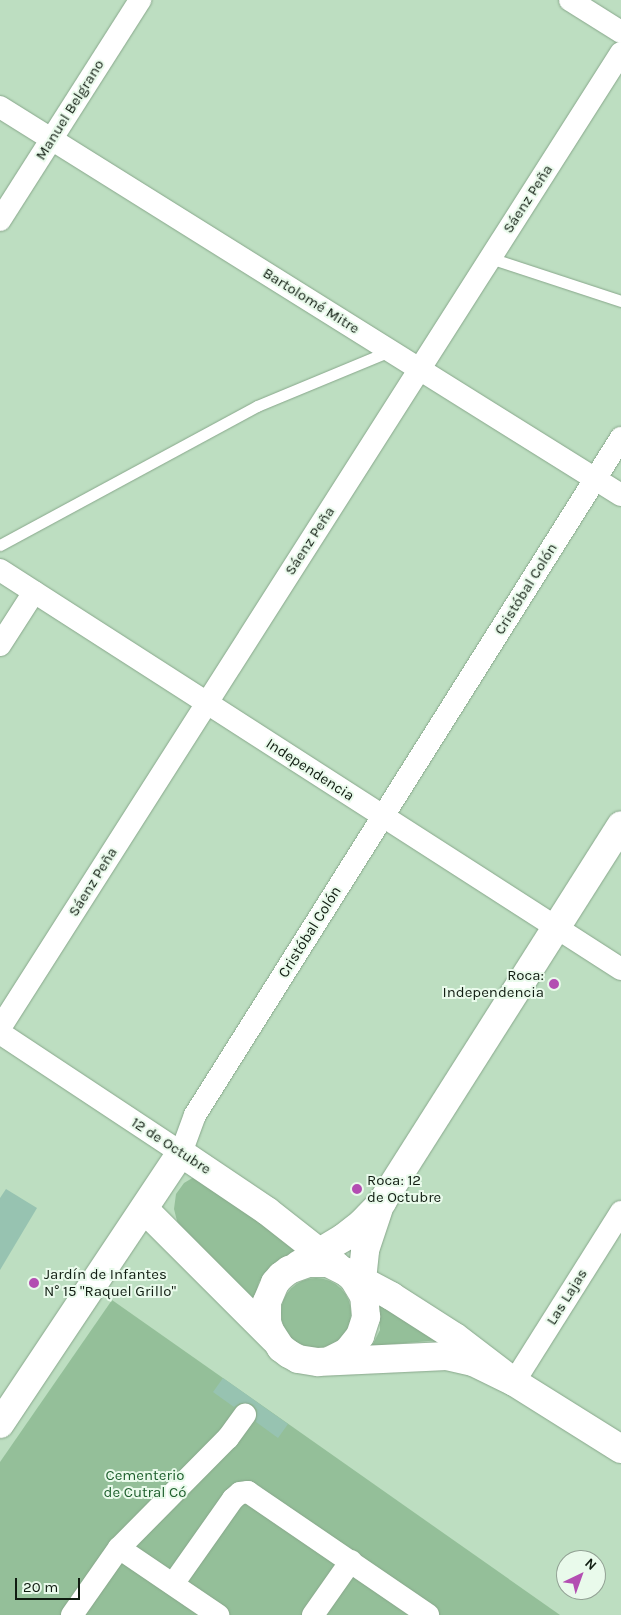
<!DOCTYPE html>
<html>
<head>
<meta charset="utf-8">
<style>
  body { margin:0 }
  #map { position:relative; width:621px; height:1615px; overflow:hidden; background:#bddec1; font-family:Karla,sans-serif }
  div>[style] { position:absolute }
  .green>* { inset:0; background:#94bf99 }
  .round { border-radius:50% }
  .building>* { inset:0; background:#97c3b1 }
  .roads { filter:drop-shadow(0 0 1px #88a78b) drop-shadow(0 0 1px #88a78b) }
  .lane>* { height:11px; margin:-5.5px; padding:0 5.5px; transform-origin:5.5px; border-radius:5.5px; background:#fff }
  .street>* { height:22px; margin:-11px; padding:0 11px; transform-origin:11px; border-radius:11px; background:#fff }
  .secondary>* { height:28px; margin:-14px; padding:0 14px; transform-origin:14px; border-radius:14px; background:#fff }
  .dots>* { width:14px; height:14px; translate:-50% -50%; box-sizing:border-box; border:2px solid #e9faeb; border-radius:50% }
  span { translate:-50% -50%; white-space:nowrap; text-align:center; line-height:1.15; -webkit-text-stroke:4px #e9faeb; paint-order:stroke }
  .street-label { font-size:15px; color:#101c11 }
  .poi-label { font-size:15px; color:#101c11 }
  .right { translate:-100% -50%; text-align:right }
  .left { translate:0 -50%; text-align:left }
  .park-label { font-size:15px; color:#1f602e }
  .north { position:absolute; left:556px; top:1550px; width:50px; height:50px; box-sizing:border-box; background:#e9faeb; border:1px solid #92a194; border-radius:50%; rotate:42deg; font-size:14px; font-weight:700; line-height:20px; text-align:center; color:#101c11 }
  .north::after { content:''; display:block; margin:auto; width:18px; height:22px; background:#b34eb2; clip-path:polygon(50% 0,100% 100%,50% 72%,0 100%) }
  .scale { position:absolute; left:15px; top:1578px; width:65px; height:22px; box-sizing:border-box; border:2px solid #101c11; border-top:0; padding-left:6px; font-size:15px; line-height:18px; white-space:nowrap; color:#101c11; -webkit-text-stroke:4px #e9faeb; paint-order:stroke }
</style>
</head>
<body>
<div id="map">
  <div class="green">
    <i style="clip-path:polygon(194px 1177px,306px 1251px,268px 1270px,259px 1282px,254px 1302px,183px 1232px,177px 1221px,174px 1209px,176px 1194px,184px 1183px)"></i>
    <i class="round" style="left:281px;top:1278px;width:70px;height:70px"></i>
    <i style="clip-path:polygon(112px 1300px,560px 1615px,0 1615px,0 1462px)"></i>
    <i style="clip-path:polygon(379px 1305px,440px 1340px,372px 1346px,380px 1330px)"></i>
  </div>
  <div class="building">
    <i style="clip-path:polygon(6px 1189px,37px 1208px,0 1270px,0 1198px)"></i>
    <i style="clip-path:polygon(223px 1378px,288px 1424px,278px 1438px,256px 1422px,257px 1410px,252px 1404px,240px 1403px,234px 1407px,213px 1392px)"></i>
  </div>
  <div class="roads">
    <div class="lane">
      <i style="left:490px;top:258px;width:138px;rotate:18.2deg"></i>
      <i style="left:0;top:545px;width:292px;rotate:-28.4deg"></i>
      <i style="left:257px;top:406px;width:144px;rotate:-22.5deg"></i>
    </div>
    <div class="street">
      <i style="left:570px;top:0;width:60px;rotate:32.1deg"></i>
      <i style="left:0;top:107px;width:732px;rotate:32deg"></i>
      <i style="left:0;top:220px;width:261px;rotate:-57.5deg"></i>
      <i style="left:0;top:570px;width:738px;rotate:32.72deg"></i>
      <i style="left:0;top:645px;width:63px;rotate:-57.3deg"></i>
      <i style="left:0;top:1028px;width:1156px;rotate:-57.51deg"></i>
      <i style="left:0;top:1033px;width:217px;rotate:33.5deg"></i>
      <i style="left:181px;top:1153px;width:40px;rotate:-69.8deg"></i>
      <i style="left:195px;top:1115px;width:800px;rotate:-57.82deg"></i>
      <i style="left:514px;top:1382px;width:201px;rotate:-57.8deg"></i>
      <i style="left:119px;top:1548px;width:120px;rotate:34.1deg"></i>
      <i style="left:173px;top:1584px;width:104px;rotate:-54.8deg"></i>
      <i style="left:233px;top:1499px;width:9px;rotate:-41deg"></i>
      <i style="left:240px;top:1493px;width:8px;rotate:-7deg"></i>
      <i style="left:248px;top:1492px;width:218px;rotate:34.3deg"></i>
      <i style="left:72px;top:1615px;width:82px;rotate:-55deg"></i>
      <i style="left:119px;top:1548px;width:155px;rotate:-45.3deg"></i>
      <i style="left:228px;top:1438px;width:29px;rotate:-54deg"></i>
      <i style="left:313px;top:1615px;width:66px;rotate:-54.9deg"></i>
    </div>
    <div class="secondary">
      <i style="left:144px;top:1209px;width:184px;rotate:45deg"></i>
      <i style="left:298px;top:1265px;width:52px;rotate:-31deg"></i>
      <i style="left:343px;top:1238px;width:24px;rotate:-38deg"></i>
      <i style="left:362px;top:1223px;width:29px;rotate:-46deg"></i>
      <i style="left:382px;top:1202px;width:446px;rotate:-57.6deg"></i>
      <i style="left:350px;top:1274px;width:47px;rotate:28.2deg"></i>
      <i style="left:391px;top:1296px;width:76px;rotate:32.6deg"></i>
      <i style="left:455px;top:1337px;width:74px;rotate:37.3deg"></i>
      <i style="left:514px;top:1382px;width:126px;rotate:32.1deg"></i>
      <i style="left:364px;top:1295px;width:15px;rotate:-98deg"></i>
      <i style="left:362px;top:1280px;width:30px;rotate:-84deg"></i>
      <i style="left:365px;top:1250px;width:44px;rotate:-71.6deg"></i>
      <i style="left:329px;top:1361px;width:20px;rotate:-27deg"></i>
      <i style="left:347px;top:1352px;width:21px;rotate:-51deg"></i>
      <i style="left:360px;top:1336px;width:20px;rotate:-72deg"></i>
      <i style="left:366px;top:1317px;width:21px;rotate:-95deg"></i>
      <i style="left:364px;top:1296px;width:21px;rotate:-121deg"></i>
      <i style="left:353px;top:1278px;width:9px;rotate:-139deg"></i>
      <i style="left:346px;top:1272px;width:20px;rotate:-153deg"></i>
      <i style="left:328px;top:1263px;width:20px;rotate:180deg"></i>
      <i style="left:308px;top:1263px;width:20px;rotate:160deg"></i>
      <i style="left:289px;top:1270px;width:10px;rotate:143deg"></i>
      <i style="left:281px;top:1276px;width:9px;rotate:131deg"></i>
      <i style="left:275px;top:1283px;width:21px;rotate:113deg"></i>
      <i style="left:267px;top:1302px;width:20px;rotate:90deg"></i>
      <i style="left:267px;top:1322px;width:9px;rotate:72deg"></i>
      <i style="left:270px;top:1331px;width:20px;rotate:57deg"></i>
      <i style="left:281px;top:1348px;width:10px;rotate:37deg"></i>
      <i style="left:289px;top:1354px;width:10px;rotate:29deg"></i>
      <i style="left:298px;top:1359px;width:20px;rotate:9deg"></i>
      <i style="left:318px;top:1362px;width:129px;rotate:-2.7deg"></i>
      <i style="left:447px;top:1356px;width:27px;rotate:13deg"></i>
      <i style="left:473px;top:1362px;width:46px;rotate:26deg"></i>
      <i style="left:0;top:1424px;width:326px;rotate:-56.3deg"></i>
      <i style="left:181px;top:1153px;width:104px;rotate:34deg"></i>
      <i style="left:267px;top:1211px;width:89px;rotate:38.2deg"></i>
    </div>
  </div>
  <div class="dots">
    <i style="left:554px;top:984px;background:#b34eb2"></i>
    <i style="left:357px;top:1189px;background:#b34eb2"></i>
    <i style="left:34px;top:1283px;background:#b34eb2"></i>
  </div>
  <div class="street-label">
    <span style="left:70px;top:110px;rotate:-58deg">Manuel Belgrano</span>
    <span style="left:528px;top:199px;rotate:-57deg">Sáenz Peña</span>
    <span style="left:311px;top:301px;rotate:32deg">Bartolomé Mitre</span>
    <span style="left:310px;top:541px;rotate:-57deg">Sáenz Peña</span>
    <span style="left:526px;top:589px;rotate:-58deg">Cristóbal Colón</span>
    <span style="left:310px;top:770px;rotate:33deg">Independencia</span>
    <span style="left:93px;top:882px;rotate:-58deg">Sáenz Peña</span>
    <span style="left:310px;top:932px;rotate:-58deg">Cristóbal Colón</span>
    <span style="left:171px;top:1146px;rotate:33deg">12 de Octubre</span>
    <span style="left:567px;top:1297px;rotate:-58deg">Las Lajas</span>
  </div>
  <div class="poi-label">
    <span class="right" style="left:544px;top:984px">Roca:<br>Independencia</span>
    <span class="left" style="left:367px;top:1189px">Roca: 12<br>de Octubre</span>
    <span class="left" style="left:44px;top:1283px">Jardín de Infantes<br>N° 15 "Raquel Grillo"</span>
  </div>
  <div class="park-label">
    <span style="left:145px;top:1484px">Cementerio<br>de Cutral Có</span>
  </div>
  <div class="north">N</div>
  <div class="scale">20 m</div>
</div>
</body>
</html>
